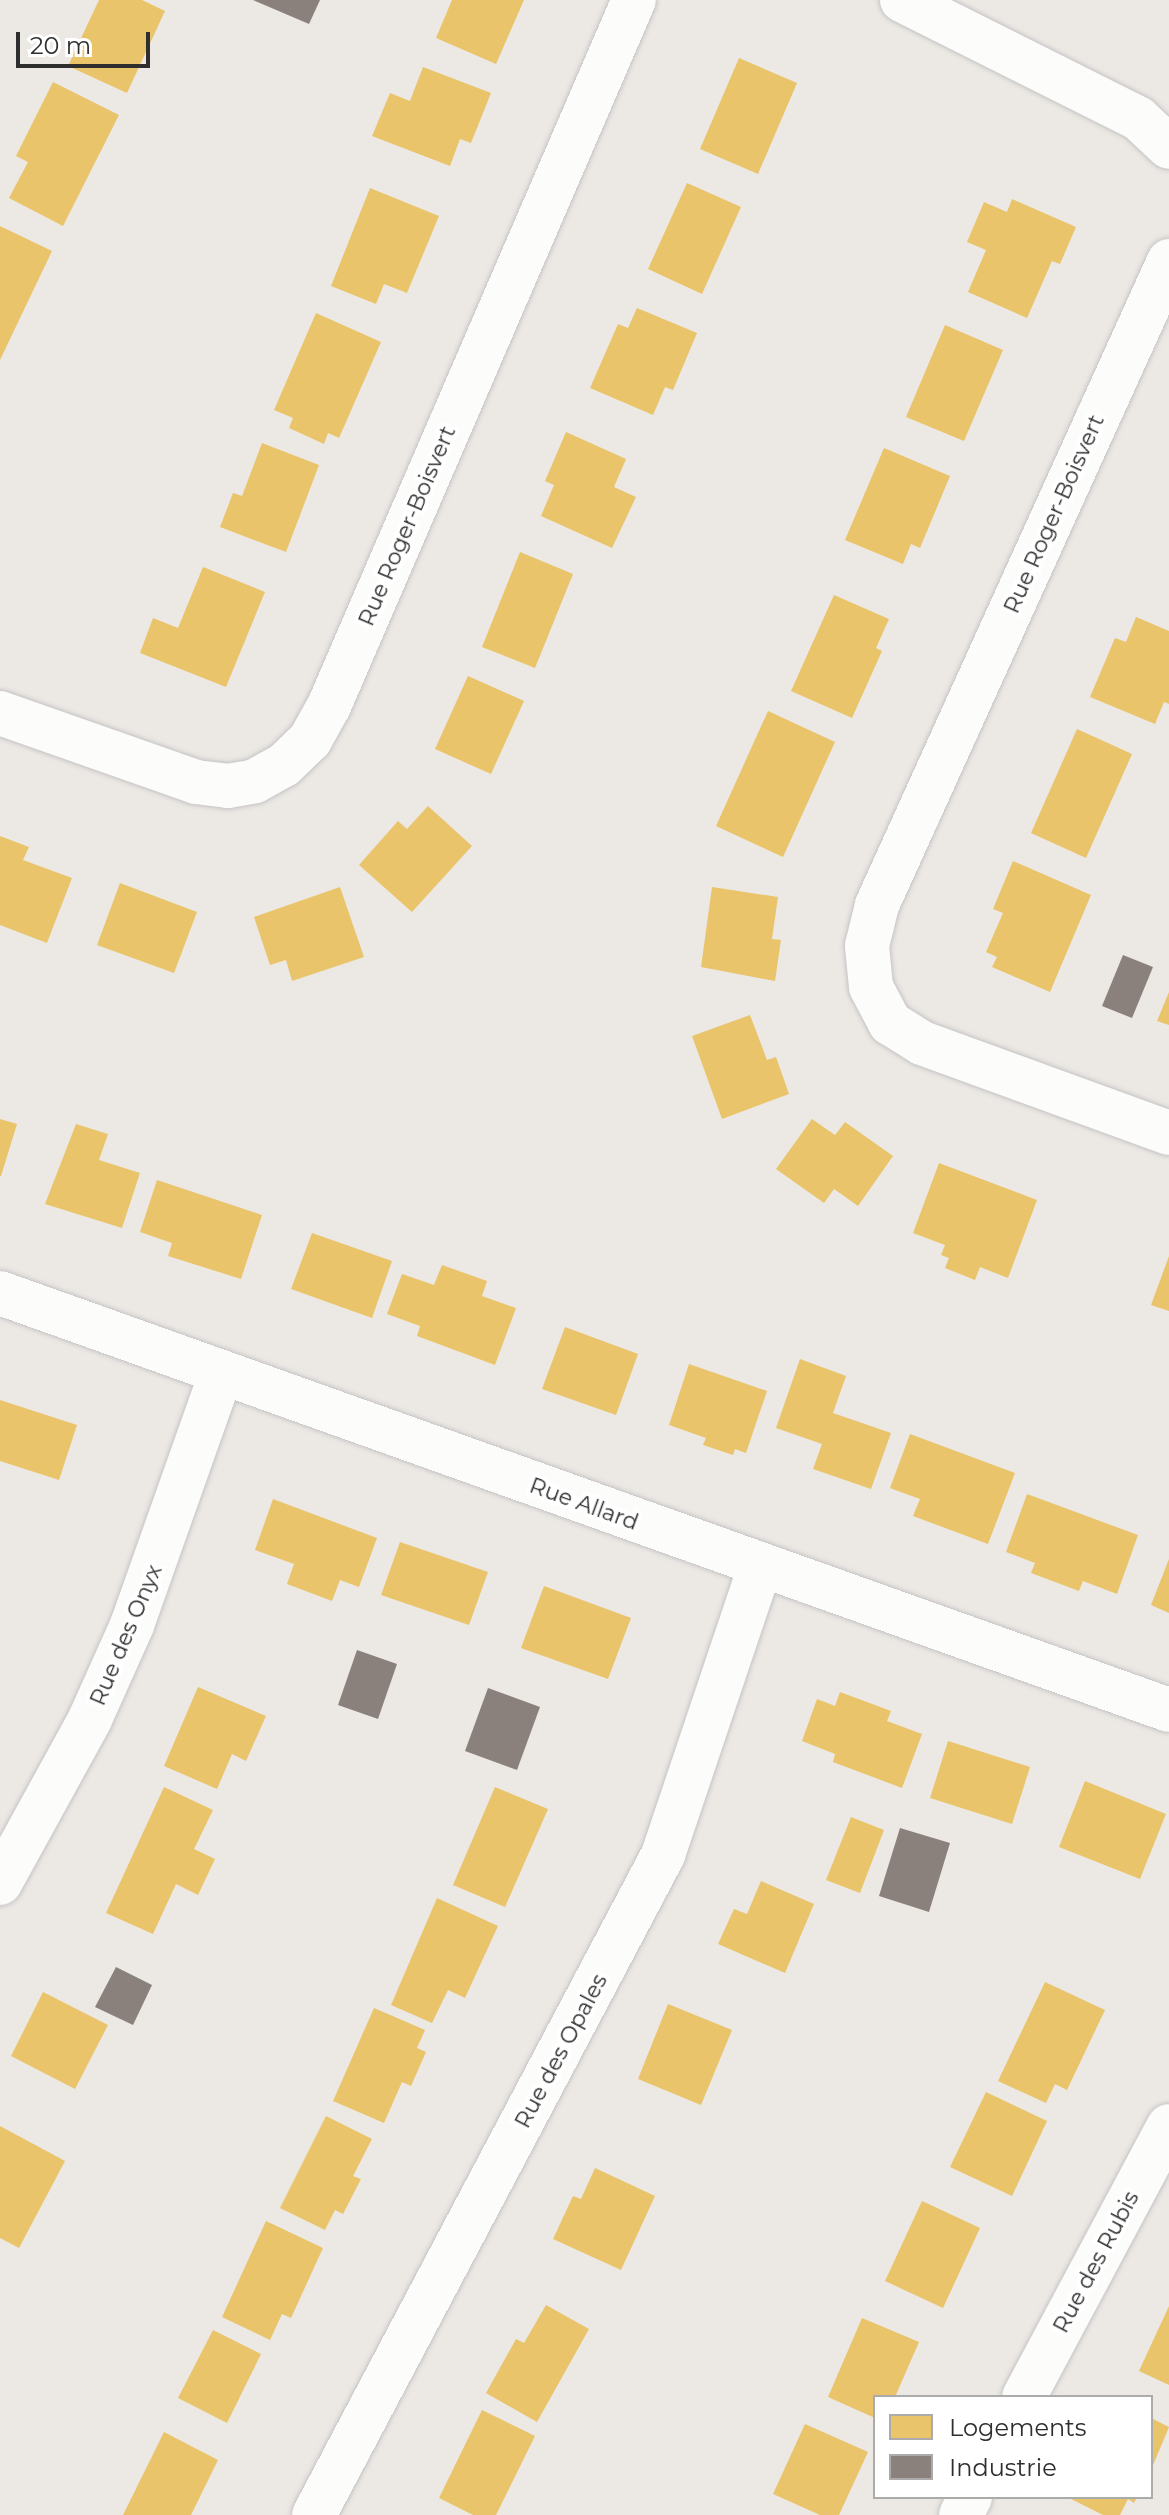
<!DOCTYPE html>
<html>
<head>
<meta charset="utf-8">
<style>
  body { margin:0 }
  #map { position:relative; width:1169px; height:2515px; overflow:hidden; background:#ece8e4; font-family:Montserrat,sans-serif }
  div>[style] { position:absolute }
  .homes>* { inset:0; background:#e9c46a }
  .industry>* { inset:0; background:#8a817c }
  .roads { filter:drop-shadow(0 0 2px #c5c4c5) drop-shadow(0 0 2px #c5c4c5) }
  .minor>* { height:44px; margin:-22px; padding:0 22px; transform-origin:22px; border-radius:22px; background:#fcfcfb }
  span { translate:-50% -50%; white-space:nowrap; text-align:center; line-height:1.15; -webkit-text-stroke:8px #fff; paint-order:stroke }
  .street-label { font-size:22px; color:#2e2e2e }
  .legend { position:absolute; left:873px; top:2395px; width:280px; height:104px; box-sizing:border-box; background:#fff; border:2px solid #ababab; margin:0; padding:10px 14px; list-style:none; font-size:24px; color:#2e2e2e }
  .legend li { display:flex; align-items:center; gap:16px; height:40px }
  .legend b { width:40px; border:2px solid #ababab }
  .scale { position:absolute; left:16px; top:32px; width:134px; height:36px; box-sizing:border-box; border:4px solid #2e2e2e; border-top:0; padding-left:10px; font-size:24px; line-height:28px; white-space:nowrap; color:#2e2e2e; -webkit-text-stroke:6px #fff; paint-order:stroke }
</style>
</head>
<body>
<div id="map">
  <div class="homes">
    <i style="clip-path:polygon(99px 0,142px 0,165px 11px,127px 93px,68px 66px)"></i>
    <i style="clip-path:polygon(452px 0,524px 0,496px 64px,436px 38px)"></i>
    <i style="clip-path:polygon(739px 58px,797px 83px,758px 174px,700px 149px)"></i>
    <i style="clip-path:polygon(423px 67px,491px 93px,471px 143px,460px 139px,450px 166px,372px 136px,390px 93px,410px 101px)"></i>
    <i style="clip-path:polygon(53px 82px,119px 115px,63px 226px,9px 198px,28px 162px,16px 156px)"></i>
    <i style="clip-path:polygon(687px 183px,741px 207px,702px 294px,648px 269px)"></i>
    <i style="clip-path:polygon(370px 188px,439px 216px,407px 293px,384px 284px,376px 304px,331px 286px)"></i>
    <i style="clip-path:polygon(1012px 199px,1076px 227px,1060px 264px,1052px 261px,1027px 318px,968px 292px,986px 250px,967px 242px,984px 202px,1007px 212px)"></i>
    <i style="clip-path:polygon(0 226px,52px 251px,0 360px)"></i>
    <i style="clip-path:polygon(637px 308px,697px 333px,673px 390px,665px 387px,653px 415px,590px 388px,618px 324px,628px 328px)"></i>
    <i style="clip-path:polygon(316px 313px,381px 342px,339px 438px,328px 433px,324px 444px,289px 428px,293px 418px,274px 410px)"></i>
    <i style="clip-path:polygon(945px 325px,1003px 350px,964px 441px,906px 417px)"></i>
    <i style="clip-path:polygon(566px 432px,626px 459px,614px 487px,636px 497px,612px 548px,541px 516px,554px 485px,545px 481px)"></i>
    <i style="clip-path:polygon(262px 443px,319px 465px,286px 552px,220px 527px,233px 493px,242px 496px)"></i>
    <i style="clip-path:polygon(884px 448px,950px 476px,920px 548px,911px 544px,903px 564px,845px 540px)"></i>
    <i style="clip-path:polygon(520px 552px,573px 574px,535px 668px,482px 647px)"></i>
    <i style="clip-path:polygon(203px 567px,265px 592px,226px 687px,140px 653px,153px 618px,178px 628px)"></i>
    <i style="clip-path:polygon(834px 595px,889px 619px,876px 648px,882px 651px,852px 718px,791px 691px)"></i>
    <i style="clip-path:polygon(1136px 617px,1169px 631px,1169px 704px,1164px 702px,1155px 724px,1090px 697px,1115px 638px,1126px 642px)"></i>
    <i style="clip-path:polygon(468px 676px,524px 701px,491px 774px,435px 749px)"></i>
    <i style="clip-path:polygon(768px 711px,835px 742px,783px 857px,716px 826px)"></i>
    <i style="clip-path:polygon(1077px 729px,1132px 754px,1086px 858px,1031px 833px)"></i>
    <i style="clip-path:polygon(428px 806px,472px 846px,412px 912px,359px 865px,398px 821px,407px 829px)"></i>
    <i style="clip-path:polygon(0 836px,29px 847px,23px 860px,72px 878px,47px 943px,0 925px)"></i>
    <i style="clip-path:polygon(1013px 861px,1091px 895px,1050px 992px,992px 967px,997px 957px,986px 952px,1003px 913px,993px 909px)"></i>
    <i style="clip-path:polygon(120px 883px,197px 912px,174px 973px,97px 945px)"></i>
    <i style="clip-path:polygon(340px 887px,364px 957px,292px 981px,286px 960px,270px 965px,254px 917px)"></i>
    <i style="clip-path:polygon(712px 887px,778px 897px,772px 939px,781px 940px,775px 981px,701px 967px)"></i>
    <i style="clip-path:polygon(1169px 992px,1169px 1025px,1157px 1021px)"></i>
    <i style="clip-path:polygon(750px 1015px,767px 1060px,776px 1057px,789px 1094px,722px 1119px,692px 1036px)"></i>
    <i style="clip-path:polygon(0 1119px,17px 1124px,1px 1176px,0 1176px)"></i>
    <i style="clip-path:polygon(812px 1119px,835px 1135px,845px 1122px,893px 1156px,858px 1206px,834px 1189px,824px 1203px,776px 1169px)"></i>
    <i style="clip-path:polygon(76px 1124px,108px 1134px,99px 1160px,140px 1173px,122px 1228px,45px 1204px)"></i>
    <i style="clip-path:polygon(939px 1163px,1037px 1200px,1008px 1278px,980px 1267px,975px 1280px,945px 1268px,949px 1258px,941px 1255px,945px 1245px,913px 1233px)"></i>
    <i style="clip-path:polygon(157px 1180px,262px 1215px,241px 1279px,168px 1256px,172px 1243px,140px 1232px)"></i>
    <i style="clip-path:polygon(312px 1233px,392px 1261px,372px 1318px,291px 1289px)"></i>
    <i style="clip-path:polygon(1169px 1256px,1169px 1311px,1151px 1305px)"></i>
    <i style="clip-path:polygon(442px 1265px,487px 1281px,482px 1296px,516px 1308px,495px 1365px,417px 1336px,420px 1326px,387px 1314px,402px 1274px,434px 1285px)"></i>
    <i style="clip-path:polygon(565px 1327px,638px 1354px,616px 1415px,542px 1389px)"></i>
    <i style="clip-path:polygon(800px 1359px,846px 1376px,833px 1413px,891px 1433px,871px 1489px,813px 1469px,822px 1444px,776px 1428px)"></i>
    <i style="clip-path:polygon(689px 1364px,767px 1391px,746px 1453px,735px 1449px,733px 1455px,703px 1445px,706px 1438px,669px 1425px)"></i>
    <i style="clip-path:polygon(0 1400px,77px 1425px,59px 1480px,0 1461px)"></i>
    <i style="clip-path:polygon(910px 1434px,1015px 1473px,988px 1544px,913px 1516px,920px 1499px,890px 1488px)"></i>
    <i style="clip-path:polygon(1027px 1494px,1138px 1535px,1117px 1594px,1083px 1581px,1079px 1591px,1031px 1573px,1035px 1563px,1006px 1552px)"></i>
    <i style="clip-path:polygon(273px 1499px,377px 1538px,359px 1587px,340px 1580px,332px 1601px,287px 1584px,294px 1564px,255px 1550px)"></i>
    <i style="clip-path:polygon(400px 1542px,488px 1572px,469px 1625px,381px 1595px)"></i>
    <i style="clip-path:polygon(1169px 1559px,1169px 1613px,1151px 1605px)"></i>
    <i style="clip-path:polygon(544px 1586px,631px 1618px,608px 1679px,521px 1648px)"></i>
    <i style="clip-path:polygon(198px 1687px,266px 1716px,246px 1761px,232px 1754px,217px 1789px,164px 1766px)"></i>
    <i style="clip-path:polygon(840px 1692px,891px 1711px,887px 1721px,922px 1734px,902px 1788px,833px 1762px,835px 1754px,802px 1741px,817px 1699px,835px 1706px)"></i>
    <i style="clip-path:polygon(948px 1741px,1030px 1767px,1012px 1824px,930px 1798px)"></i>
    <i style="clip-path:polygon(1085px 1781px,1166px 1814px,1140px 1879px,1059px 1847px)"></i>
    <i style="clip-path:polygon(164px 1787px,213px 1810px,194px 1849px,215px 1859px,198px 1895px,176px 1884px,153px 1934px,106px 1913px)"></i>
    <i style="clip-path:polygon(495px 1787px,548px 1809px,505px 1907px,453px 1885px)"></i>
    <i style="clip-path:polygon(851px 1817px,884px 1830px,860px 1893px,826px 1880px)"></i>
    <i style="clip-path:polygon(761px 1881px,814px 1904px,785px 1973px,718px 1944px,734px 1909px,747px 1914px)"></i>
    <i style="clip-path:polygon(437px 1898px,498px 1926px,465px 1998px,448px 1990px,432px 2023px,391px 2005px)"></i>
    <i style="clip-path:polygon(1045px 1982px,1105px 2010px,1067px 2090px,1055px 2084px,1046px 2103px,998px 2081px)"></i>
    <i style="clip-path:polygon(43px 1992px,108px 2025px,75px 2089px,11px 2056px)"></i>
    <i style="clip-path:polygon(668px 2004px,732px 2030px,701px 2105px,638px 2079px)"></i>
    <i style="clip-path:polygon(374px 2008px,425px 2030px,417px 2048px,426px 2052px,411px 2086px,402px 2082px,384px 2123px,333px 2101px)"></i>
    <i style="clip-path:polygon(986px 2092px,1047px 2121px,1012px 2196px,950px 2167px)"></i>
    <i style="clip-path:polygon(326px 2116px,372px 2139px,353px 2176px,361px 2179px,343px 2214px,335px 2210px,325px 2230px,280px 2208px)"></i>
    <i style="clip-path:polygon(0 2126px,65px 2161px,19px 2248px,0 2238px)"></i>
    <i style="clip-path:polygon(595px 2168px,655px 2196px,621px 2270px,553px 2239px,573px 2196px,581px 2199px)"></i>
    <i style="clip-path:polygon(922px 2201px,980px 2228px,943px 2308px,885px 2281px)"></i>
    <i style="clip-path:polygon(266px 2221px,323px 2248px,291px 2318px,282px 2314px,270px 2340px,222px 2317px)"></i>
    <i style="clip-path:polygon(546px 2305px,589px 2329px,537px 2422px,486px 2393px,516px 2339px,524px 2343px)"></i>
    <i style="clip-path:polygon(1169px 2306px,1169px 2385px,1139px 2371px)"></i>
    <i style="clip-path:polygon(862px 2318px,919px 2342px,895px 2397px,875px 2397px,875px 2418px,828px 2397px)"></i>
    <i style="clip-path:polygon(213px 2330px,261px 2354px,227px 2423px,178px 2398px)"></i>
    <i style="clip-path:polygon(482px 2410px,535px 2436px,496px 2515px,473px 2515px,439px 2498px)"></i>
    <i style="clip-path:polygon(1151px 2418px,1169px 2427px,1151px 2470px)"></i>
    <i style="clip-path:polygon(805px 2424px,868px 2452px,839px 2515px,820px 2515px,773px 2494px)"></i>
    <i style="clip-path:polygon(164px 2432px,218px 2460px,191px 2515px,123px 2515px)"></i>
    <i style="clip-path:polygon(1067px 2497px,1137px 2497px,1134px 2503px,1128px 2499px,1120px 2515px,1103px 2515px)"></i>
  </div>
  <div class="industry">
    <i style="clip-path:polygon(253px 0,320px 0,309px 24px)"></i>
    <i style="clip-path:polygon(1123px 955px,1153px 967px,1132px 1018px,1102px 1006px)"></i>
    <i style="clip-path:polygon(357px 1650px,397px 1664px,378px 1719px,338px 1705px)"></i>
    <i style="clip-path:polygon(488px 1688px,540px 1707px,517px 1770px,465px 1751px)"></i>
    <i style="clip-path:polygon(900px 1828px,950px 1843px,929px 1912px,879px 1896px)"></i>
    <i style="clip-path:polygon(116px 1967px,152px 1985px,133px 2025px,95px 2007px)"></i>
  </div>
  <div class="roads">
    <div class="minor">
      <i style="left:902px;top:0;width:264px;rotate:26.6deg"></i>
      <i style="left:1138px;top:118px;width:42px;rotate:43.1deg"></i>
      <i style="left:1169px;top:261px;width:707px;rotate:114.39deg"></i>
      <i style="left:877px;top:905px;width:42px;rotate:103.7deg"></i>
      <i style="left:867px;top:946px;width:41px;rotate:84.4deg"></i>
      <i style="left:871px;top:987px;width:41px;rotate:62.2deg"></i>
      <i style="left:890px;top:1023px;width:38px;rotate:32deg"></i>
      <i style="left:922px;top:1043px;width:263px;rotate:20deg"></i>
      <i style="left:0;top:713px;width:208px;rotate:19.4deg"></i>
      <i style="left:196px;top:782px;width:32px;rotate:7deg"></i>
      <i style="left:228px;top:786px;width:27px;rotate:-10deg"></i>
      <i style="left:255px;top:781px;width:33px;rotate:-29deg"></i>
      <i style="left:284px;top:765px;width:36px;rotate:-44deg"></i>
      <i style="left:310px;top:740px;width:39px;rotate:-61deg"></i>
      <i style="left:329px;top:706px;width:769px;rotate:-66.64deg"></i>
      <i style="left:0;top:1293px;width:1241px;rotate:19.63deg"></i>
      <i style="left:0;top:1883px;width:187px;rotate:-61.2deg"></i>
      <i style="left:90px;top:1719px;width:103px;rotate:-65.9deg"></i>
      <i style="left:132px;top:1625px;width:266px;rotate:-70.5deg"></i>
      <i style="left:1024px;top:2397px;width:307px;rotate:-61.9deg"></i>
      <i style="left:314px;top:2515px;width:747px;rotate:-62.13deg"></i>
      <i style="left:663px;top:1855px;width:304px;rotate:-71.4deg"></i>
      <i style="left:961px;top:2515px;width:20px;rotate:-63deg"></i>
    </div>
  </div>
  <div class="street-label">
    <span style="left:1054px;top:514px;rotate:-66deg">Rue Roger-Boisvert</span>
    <span style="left:407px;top:526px;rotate:-67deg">Rue Roger-Boisvert</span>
    <span style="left:584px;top:1504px;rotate:20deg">Rue Allard</span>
    <span style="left:126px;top:1635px;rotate:-67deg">Rue des Onyx</span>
    <span style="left:561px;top:2051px;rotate:-62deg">Rue des Opales</span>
    <span style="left:1096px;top:2262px;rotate:-62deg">Rue des Rubis</span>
  </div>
  <ul class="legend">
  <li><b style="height:22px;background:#e9c46a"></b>Logements</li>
  <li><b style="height:22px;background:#8a817c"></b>Industrie</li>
  </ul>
  <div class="scale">20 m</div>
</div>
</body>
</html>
